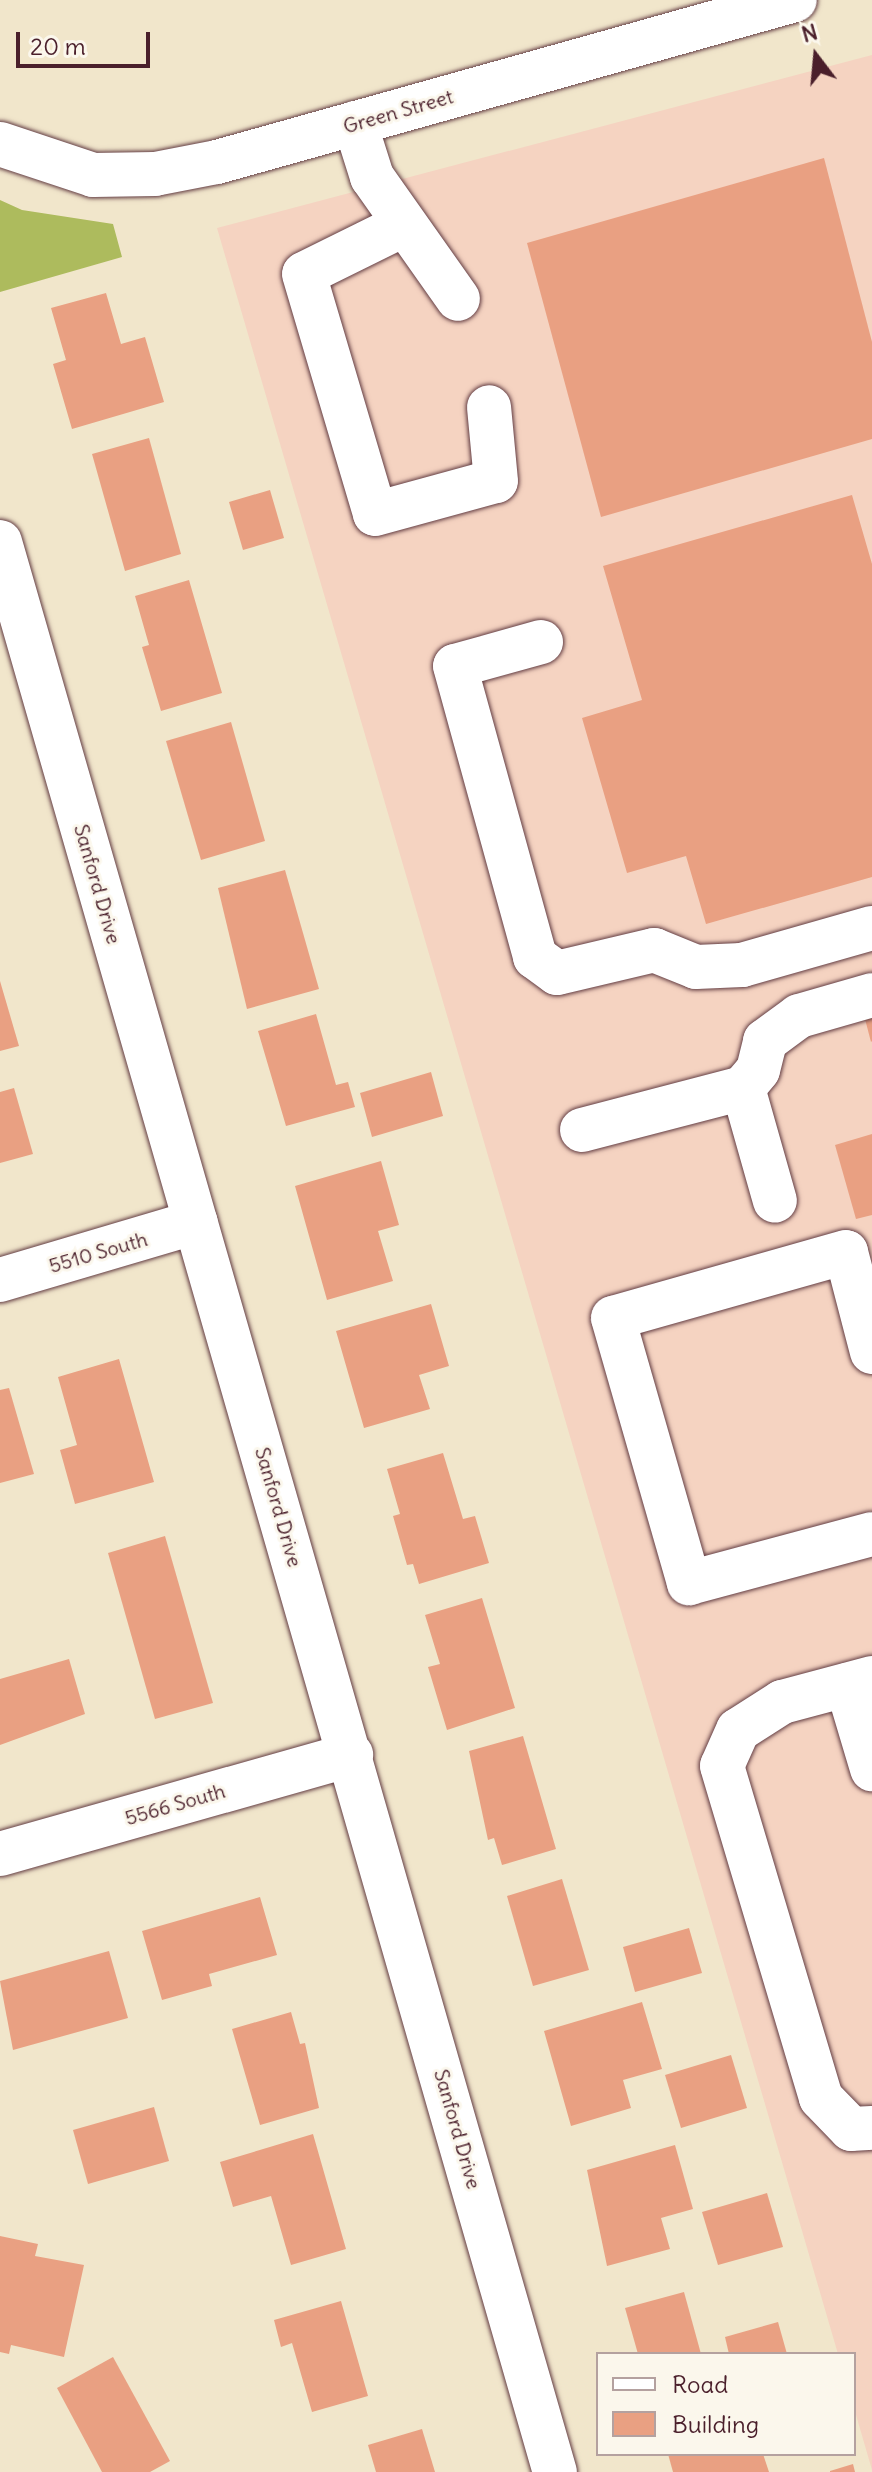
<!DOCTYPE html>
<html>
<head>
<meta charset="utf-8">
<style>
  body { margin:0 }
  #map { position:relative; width:872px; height:2472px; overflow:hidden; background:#f1e6cb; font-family:Delius,sans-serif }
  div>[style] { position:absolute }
  .built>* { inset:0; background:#f5d3c1 }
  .green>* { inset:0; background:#adbb5d }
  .building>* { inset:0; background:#e9a082 }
  .roads { filter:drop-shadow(0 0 2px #633d43) drop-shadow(0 0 2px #633d43) }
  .minor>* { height:44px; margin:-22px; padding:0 22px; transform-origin:22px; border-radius:22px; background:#fff }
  span { translate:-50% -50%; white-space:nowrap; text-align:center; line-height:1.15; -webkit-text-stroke:6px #fbf7ec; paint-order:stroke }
  .street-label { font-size:20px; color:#4a1f2b }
  .legend { position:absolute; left:596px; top:2352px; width:260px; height:104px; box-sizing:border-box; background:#fbf7ec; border:2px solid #b4a19f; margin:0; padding:10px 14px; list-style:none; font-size:24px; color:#4a1f2b }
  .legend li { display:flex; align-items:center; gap:16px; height:40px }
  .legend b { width:40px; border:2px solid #b4a19f }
  .north { position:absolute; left:776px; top:16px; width:80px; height:80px; -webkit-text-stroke:6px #fbf7ec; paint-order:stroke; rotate:344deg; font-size:22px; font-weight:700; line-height:32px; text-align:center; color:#4a1f2b }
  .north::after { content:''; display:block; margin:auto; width:28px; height:36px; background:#4a1f2b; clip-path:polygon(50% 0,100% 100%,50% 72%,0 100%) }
  .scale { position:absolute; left:16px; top:32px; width:134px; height:36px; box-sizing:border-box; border:4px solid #4a1f2b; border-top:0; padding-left:10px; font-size:24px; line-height:28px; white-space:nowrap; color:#4a1f2b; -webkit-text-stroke:6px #fbf7ec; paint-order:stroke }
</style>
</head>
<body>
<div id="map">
  <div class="built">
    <i style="clip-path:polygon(872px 55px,872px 2470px,854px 2408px,854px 2354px,838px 2354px,217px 228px)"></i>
  </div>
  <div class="green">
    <i style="clip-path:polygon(0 200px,22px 210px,113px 224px,122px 257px,0 292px)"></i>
  </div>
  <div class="building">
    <i style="clip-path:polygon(824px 158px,872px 342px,872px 439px,601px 517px,527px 243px)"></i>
    <i style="clip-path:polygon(106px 293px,121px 344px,145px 337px,164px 402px,72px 429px,53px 364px,66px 360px,51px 308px)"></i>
    <i style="clip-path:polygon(149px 438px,181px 554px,125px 571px,92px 454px)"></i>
    <i style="clip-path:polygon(270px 490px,284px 538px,243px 550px,229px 502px)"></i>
    <i style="clip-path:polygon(852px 495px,872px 564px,872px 877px,706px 924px,686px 856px,627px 873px,582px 718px,642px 700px,603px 566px)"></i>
    <i style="clip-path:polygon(189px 580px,222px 693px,161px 711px,142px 647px,149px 645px,135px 596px)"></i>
    <i style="clip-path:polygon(231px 722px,265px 841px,201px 860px,166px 741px)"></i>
    <i style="clip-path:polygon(285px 870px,319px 989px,247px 1009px,218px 888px)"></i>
    <i style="clip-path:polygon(0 981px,19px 1046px,0 1051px)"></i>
    <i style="clip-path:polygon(316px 1014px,336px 1085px,348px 1082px,355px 1107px,286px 1126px,258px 1031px)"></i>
    <i style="clip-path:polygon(872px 1017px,872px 1041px,871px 1042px,865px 1019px)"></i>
    <i style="clip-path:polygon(431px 1072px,443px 1116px,372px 1137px,360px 1093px)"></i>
    <i style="clip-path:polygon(14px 1088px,33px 1154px,0 1163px,0 1092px)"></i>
    <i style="clip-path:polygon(872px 1134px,872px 1215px,856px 1219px,835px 1145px)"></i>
    <i style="clip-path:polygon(381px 1161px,399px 1225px,378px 1231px,393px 1281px,327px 1300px,295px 1186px)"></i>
    <i style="clip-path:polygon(431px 1304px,449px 1366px,419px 1375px,430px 1409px,364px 1428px,336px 1331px)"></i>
    <i style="clip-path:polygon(119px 1359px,154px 1482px,75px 1504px,60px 1450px,77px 1445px,58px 1377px)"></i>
    <i style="clip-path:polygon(9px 1388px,34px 1474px,0 1483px,0 1390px)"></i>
    <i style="clip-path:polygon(443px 1453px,463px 1519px,475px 1516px,489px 1563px,419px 1584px,413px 1564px,407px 1565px,393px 1516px,400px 1514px,387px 1469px)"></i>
    <i style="clip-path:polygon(165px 1536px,213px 1703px,155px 1719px,108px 1553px)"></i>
    <i style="clip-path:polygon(482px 1598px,515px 1708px,447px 1730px,428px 1667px,440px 1664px,425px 1615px)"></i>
    <i style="clip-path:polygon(69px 1659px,85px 1714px,0 1745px,0 1679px)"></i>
    <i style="clip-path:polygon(523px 1736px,556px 1849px,502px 1865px,494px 1838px,488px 1840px,469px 1751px)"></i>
    <i style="clip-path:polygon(562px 1879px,589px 1970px,533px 1986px,507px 1896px)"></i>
    <i style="clip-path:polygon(260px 1897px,277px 1955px,209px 1974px,212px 1986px,162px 2000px,142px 1931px)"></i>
    <i style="clip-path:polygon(689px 1928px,702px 1973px,635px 1992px,623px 1947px)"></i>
    <i style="clip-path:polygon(109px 1951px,128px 2018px,13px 2050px,0 1981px)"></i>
    <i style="clip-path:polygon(642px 2002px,662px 2069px,623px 2080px,631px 2108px,571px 2126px,544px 2031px)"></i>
    <i style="clip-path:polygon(291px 2012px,300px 2044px,305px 2043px,319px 2108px,260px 2125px,232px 2029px)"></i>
    <i style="clip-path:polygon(731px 2055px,747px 2108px,681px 2128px,665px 2075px)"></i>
    <i style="clip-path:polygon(154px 2107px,169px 2161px,88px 2184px,73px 2130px)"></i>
    <i style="clip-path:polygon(313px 2134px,346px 2249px,291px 2265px,271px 2196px,233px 2207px,220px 2162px)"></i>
    <i style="clip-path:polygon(675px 2145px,693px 2209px,661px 2218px,670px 2249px,607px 2266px,587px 2170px)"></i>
    <i style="clip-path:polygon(767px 2193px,783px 2247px,718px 2265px,702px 2212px)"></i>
    <i style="clip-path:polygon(0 2236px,38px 2244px,35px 2256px,84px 2265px,64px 2357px,11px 2345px,9px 2354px,0 2352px)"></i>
    <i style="clip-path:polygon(684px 2292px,701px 2354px,638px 2354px,625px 2308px)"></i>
    <i style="clip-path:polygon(341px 2301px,368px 2396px,312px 2412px,292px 2343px,281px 2347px,274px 2320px)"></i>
    <i style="clip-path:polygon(778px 2322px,787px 2354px,729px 2354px,725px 2337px)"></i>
    <i style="clip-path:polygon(113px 2357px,170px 2461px,150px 2472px,102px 2472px,57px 2388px)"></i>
    <i style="clip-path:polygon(422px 2429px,435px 2472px,376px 2472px,368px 2445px)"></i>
    <i style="clip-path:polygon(668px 2454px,763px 2454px,769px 2472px,673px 2472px)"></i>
    <i style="clip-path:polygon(853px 2464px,855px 2472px,830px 2472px,830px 2471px)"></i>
  </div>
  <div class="roads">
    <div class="minor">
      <i style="left:355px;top:123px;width:57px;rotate:72.5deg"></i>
      <i style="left:372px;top:177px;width:149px;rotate:54.8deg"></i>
      <i style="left:0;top:144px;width:98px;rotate:18.4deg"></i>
      <i style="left:93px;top:175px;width:62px;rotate:-0.9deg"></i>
      <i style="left:155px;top:174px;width:63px;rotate:-11deg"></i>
      <i style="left:217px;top:162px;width:600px;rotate:-15.66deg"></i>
      <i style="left:403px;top:225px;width:110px;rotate:153.7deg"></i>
      <i style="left:304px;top:274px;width:250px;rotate:73.5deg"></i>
      <i style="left:375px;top:514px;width:125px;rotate:-15.3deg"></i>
      <i style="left:496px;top:481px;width:74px;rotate:-95.4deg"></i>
      <i style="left:0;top:542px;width:2008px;rotate:73.96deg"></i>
      <i style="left:541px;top:642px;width:89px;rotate:164.4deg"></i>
      <i style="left:455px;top:666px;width:302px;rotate:74.6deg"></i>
      <i style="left:535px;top:957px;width:27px;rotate:36deg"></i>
      <i style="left:557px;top:973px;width:100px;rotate:-13.3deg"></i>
      <i style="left:654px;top:950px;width:45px;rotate:22deg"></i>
      <i style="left:696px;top:967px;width:46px;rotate:-2.5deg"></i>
      <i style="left:742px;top:965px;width:135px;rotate:-15.9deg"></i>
      <i style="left:743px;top:1088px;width:117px;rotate:74.2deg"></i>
      <i style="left:582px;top:1130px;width:166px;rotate:-14.6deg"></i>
      <i style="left:743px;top:1088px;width:23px;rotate:-50deg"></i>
      <i style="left:758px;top:1070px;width:30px;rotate:-76deg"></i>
      <i style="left:765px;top:1041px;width:42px;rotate:-36.3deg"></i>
      <i style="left:799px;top:1016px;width:76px;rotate:-16deg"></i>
      <i style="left:0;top:1280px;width:204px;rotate:-16.5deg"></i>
      <i style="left:872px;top:1352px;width:103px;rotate:-104.6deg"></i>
      <i style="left:846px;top:1252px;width:242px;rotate:164.2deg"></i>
      <i style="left:613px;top:1318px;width:276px;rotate:74deg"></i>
      <i style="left:689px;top:1583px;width:189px;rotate:-15deg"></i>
      <i style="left:872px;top:1678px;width:93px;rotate:165.1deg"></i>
      <i style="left:782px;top:1702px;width:52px;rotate:147.5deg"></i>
      <i style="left:738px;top:1730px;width:39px;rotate:114deg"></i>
      <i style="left:722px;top:1766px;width:346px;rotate:73.4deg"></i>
      <i style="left:821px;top:2098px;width:43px;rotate:45.9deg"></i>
      <i style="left:851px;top:2129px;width:21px;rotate:-3deg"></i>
      <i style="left:847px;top:1685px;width:88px;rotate:73.4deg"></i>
      <i style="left:0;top:1854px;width:365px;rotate:-15.8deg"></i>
    </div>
  </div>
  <div class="street-label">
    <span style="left:398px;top:111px;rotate:-16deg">Green Street</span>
    <span style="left:98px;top:884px;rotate:74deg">Sanford Drive</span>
    <span style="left:98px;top:1252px;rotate:-16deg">5510 South</span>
    <span style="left:279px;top:1507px;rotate:74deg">Sanford Drive</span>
    <span style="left:175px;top:1804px;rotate:-16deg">5566 South</span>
    <span style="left:458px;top:2129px;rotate:74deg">Sanford Drive</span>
  </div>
  <ul class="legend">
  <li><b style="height:10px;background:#fff"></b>Road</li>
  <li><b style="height:22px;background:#e9a082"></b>Building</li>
  </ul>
  <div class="north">N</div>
  <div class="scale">20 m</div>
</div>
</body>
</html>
